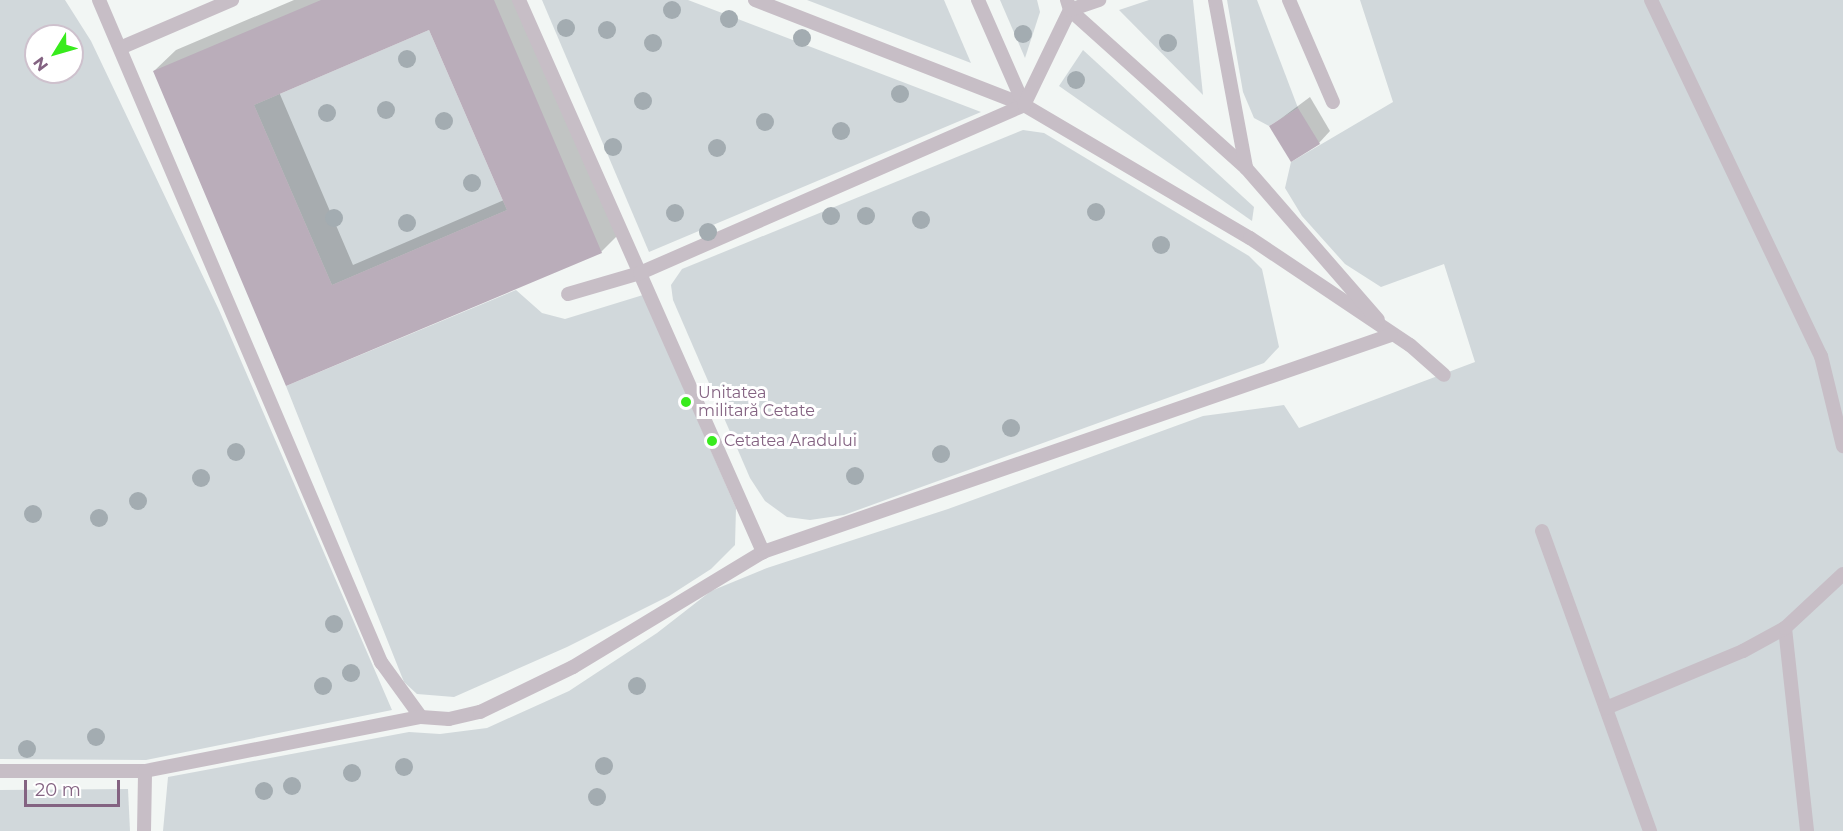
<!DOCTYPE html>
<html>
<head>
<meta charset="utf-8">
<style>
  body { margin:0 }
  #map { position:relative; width:1843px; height:831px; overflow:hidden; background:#f2f6f4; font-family:Montserrat,sans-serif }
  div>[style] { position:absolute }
  .green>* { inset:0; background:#d1d8db }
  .shadow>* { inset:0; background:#0003 }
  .building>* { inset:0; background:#baadba }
  .lane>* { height:14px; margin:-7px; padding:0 7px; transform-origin:7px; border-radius:7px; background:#c7bec6 }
  .trees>* { width:18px; height:18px; margin:-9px; border-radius:50%; background:#a3acb1 }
  .dots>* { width:16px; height:16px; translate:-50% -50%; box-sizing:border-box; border:3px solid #fff; border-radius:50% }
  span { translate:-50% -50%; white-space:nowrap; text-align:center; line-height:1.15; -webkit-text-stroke:6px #fff; paint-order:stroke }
  .poi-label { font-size:16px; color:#846382 }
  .left { translate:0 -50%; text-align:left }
  .north { position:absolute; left:24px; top:24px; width:60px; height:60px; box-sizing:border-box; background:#fff; border:2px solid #cec1cd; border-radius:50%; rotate:233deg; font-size:16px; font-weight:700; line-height:24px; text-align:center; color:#846382 }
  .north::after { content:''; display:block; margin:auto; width:21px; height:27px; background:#38eb1d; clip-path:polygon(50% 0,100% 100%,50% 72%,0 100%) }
  .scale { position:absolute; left:24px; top:780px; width:96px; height:27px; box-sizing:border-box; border:3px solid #846382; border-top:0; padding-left:8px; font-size:18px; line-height:21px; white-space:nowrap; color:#846382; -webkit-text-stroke:4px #fff; paint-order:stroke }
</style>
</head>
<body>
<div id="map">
  <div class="green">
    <i style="clip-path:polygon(evenodd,0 0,65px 0,91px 41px,219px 310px,392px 710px,146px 760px,0 759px,0 0,36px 36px,72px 36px,72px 72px,36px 72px,36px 36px)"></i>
    <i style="clip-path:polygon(542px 0,688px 0,981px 112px,649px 252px)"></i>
    <i style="clip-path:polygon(807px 0,944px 0,971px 63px)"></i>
    <i style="clip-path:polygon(1000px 0,1037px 0,1040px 12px,1025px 58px)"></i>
    <i style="clip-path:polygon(1149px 0,1193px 0,1203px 95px,1119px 10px)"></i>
    <i style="clip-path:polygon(1227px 0,1257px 0,1298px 108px,1269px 126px,1254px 118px,1243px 92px)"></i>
    <i style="clip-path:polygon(1360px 0,1843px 0,1843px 831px,163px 831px,168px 777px,409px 732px,440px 734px,487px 728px,569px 691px,657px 633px,711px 591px,767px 568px,948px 509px,1203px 416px,1284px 405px,1299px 428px,1475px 362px,1444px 264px,1381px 287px,1345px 264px,1302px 216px,1285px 188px,1291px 162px,1393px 102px)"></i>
    <i style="clip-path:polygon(429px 30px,507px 210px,332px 285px,254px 105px)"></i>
    <i style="clip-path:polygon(1083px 50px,1254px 207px,1252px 221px,1059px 86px)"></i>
    <i style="clip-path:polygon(1023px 130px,1044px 133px,1249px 256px,1262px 269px,1279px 347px,1264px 363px,844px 515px,810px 520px,787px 517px,765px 501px,750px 478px,673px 300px,671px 285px,682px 269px)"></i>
    <i style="clip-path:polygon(516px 290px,542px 313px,565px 319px,643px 295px,736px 508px,735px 545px,711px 569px,669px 596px,567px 647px,454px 697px,417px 694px,404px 682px,286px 386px)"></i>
    <i style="clip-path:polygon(128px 789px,130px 831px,0 831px,0 790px)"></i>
  </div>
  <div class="shadow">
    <i style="clip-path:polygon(evenodd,294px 0,524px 0,622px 231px,601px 252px,287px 384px,154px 71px,176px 50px,294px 0,430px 28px,504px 200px,353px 265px,279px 92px,430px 28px)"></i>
    <i style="clip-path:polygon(1310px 97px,1330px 131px,1319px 143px,1271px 126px)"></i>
  </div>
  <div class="building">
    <i style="clip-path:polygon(evenodd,321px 0,494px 0,602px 253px,286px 386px,153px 71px,321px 0,429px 30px,507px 210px,332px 285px,254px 105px,429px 30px)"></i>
    <i style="clip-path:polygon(1298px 108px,1320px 144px,1291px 162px,1269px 126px)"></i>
  </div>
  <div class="lane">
    <i style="left:99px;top:0;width:720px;rotate:66.93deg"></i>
    <i style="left:381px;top:662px;width:68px;rotate:54deg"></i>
    <i style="left:519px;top:0;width:604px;rotate:66.15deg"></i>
    <i style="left:755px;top:0;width:289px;rotate:21.3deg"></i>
    <i style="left:1024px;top:105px;width:262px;rotate:30.5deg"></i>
    <i style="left:1250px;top:238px;width:192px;rotate:33.8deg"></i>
    <i style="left:1410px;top:345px;width:45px;rotate:41.4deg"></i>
    <i style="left:978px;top:0;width:115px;rotate:66.3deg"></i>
    <i style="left:1067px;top:0;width:10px;rotate:73deg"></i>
    <i style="left:1070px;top:10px;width:237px;rotate:41.9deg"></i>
    <i style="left:1246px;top:168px;width:201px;rotate:49deg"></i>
    <i style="left:1215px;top:0;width:171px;rotate:79.5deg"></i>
    <i style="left:1289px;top:0;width:111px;rotate:66.7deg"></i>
    <i style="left:1651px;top:0;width:395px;rotate:64.5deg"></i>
    <i style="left:1821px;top:356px;width:93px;rotate:76.3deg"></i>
    <i style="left:120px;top:48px;width:122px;rotate:-23.2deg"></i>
    <i style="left:568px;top:294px;width:75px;rotate:-16.3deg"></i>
    <i style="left:640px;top:273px;width:419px;rotate:-23.6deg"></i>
    <i style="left:1024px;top:105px;width:106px;rotate:-64.2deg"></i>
    <i style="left:1070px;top:10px;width:31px;rotate:-19deg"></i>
    <i style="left:1542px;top:531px;width:319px;rotate:70.2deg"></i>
    <i style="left:1785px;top:628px;width:204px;rotate:83.8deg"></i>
    <i style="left:1606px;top:708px;width:148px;rotate:-22.6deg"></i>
    <i style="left:1743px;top:651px;width:48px;rotate:-28.7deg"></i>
    <i style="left:1785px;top:628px;width:79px;rotate:-43deg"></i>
    <i style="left:0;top:771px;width:145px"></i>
    <i style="left:145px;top:771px;width:281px;rotate:-11.1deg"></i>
    <i style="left:421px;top:717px;width:28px;rotate:4deg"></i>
    <i style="left:449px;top:719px;width:32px;rotate:-13deg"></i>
    <i style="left:480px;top:712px;width:103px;rotate:-25.8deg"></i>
    <i style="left:573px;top:667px;width:222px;rotate:-31.2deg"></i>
    <i style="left:763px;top:552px;width:664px;rotate:-19.06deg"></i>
    <i style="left:144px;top:831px;width:60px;rotate:-89deg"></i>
  </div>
  <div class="trees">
    <i style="left:672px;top:10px"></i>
    <i style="left:729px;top:19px"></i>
    <i style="left:566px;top:28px"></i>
    <i style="left:607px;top:30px"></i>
    <i style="left:1023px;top:34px"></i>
    <i style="left:802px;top:38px"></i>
    <i style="left:653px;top:43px"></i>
    <i style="left:1168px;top:43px"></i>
    <i style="left:407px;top:59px"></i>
    <i style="left:1076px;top:80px"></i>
    <i style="left:900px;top:94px"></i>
    <i style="left:643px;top:101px"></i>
    <i style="left:386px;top:110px"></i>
    <i style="left:327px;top:113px"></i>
    <i style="left:444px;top:121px"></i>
    <i style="left:765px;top:122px"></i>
    <i style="left:841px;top:131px"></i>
    <i style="left:613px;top:147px"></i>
    <i style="left:717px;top:148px"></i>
    <i style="left:472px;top:183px"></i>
    <i style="left:1096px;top:212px"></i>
    <i style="left:675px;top:213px"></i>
    <i style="left:831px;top:216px"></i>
    <i style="left:866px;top:216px"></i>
    <i style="left:334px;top:218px"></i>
    <i style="left:921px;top:220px"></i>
    <i style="left:407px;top:223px"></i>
    <i style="left:708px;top:232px"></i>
    <i style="left:1161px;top:245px"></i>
    <i style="left:1011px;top:428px"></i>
    <i style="left:236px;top:452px"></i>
    <i style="left:941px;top:454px"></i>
    <i style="left:855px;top:476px"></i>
    <i style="left:201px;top:478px"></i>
    <i style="left:138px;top:501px"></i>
    <i style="left:33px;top:514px"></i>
    <i style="left:99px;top:518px"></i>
    <i style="left:334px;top:624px"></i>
    <i style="left:351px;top:673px"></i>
    <i style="left:323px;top:686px"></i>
    <i style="left:637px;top:686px"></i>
    <i style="left:96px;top:737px"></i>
    <i style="left:27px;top:749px"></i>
    <i style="left:604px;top:766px"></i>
    <i style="left:404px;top:767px"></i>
    <i style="left:352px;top:773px"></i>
    <i style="left:292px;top:786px"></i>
    <i style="left:264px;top:791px"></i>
    <i style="left:597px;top:797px"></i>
  </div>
  <div class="dots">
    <i style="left:686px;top:402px;background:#38eb1d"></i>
    <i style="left:712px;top:441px;background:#38eb1d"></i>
  </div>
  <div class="poi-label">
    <span class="left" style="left:698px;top:402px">Unitatea<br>militară Cetate</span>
    <span class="left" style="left:724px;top:441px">Cetatea Aradului</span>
  </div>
  <div class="north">N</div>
  <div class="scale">20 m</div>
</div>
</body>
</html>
